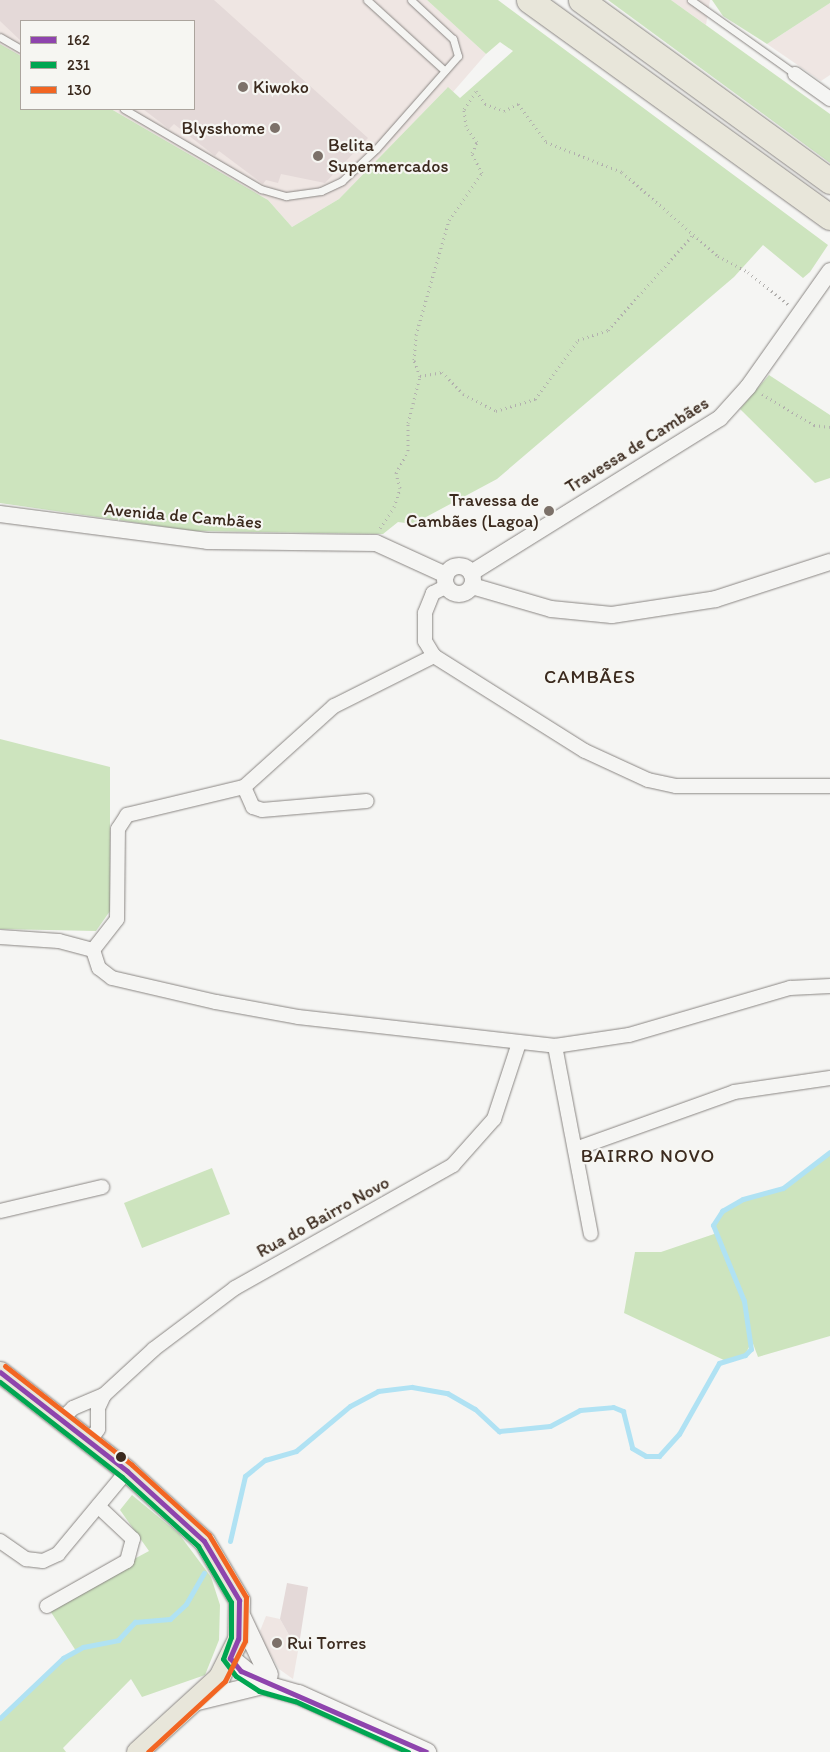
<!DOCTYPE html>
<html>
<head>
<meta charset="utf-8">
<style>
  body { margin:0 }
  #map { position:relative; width:830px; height:1752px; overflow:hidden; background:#f5f5f3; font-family:Itim,sans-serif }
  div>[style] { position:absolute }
  .built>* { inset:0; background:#efe6e3 }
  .green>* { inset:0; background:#cde4be }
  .stream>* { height:5px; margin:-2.5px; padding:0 2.5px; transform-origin:2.5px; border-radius:2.5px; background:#b0e2f3 }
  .building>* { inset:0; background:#e4d9d8 }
  .path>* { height:3px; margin-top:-1.5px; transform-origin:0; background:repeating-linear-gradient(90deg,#b2b0ae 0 1px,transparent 0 5px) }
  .roads { filter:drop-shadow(0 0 1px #8a8683) drop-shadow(0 0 1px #8a8683) }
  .service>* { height:7px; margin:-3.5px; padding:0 3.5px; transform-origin:3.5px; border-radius:3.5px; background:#f5f5f3 }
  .minor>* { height:14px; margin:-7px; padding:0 7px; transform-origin:7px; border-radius:7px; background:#f5f5f3 }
  .tertiary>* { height:16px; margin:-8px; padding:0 8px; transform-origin:8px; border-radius:8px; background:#f5f5f3 }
  .tertiary>.ring { margin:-8px; padding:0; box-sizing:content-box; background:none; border:16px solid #f5f5f3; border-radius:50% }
  .secondary>* { height:19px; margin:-9.5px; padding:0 9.5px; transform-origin:9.5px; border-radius:9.5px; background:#f5f5f3 }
  .primary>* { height:21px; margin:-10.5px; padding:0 10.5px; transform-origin:10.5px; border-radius:10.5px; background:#e8e6da }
  .motorway>* { height:25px; margin:-12.5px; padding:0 12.5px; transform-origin:12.5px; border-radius:12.5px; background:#e8e6da }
  .bus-1>* { height:5px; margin:-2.5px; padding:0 2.5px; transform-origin:2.5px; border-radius:2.5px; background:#8e44ad }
  .bus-2>* { height:5px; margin:-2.5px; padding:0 2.5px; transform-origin:2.5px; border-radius:2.5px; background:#00a651 }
  .bus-3>* { height:5px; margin:-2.5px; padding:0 2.5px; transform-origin:2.5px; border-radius:2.5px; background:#f26522 }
  .dots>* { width:14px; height:14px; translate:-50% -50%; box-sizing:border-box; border:2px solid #f6f6f2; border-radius:50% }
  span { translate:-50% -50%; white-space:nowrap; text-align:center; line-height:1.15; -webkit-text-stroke:4.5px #f6f6f2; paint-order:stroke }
  .poi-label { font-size:18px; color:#3b2a1e }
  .left { translate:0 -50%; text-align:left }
  .right { translate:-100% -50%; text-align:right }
  .street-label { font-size:18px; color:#3b2a1e }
  .neighbourhood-label { font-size:19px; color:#3b2a1e; letter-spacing:1px }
  .legend { position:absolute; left:20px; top:20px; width:175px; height:90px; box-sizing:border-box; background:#f6f6f2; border:1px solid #aba49d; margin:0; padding:6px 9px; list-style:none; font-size:15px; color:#3b2a1e }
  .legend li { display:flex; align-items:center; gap:10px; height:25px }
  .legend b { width:25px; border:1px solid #aba49d }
</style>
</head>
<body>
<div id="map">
  <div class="built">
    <i style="clip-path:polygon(0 0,427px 0,486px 54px,453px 92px,447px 88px,339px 199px,292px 227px,268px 200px,111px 109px,194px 109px,194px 21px,21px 21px,21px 56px,0 44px)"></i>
    <i style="clip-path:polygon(671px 0,710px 0,706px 25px)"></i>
    <i style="clip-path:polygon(830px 3px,830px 75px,821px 81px,767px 44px)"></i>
    <i style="clip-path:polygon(266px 1616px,280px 1619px,298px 1651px,293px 1679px,279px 1669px,264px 1643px,260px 1631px)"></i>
  </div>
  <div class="green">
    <i style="clip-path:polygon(427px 0,498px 0,828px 245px,810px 272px,803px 278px,763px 245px,734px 277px,497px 479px,413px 524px,398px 522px,383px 534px,194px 531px,0 503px,0 44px,21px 56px,21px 109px,111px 109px,268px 200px,292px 227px,339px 199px,448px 87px,460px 98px,513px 51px,500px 42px,486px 54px)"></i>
    <i style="clip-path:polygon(608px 0,671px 0,830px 114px,830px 163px)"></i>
    <i style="clip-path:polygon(712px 0,830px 0,830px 3px,767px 44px,723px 16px)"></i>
    <i style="clip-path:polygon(769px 375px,830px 415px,830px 478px,815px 483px,740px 409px)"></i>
    <i style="clip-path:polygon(0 739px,110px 767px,110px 911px,96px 931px,0 929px)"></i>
    <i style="clip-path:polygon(830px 1152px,830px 1336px,758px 1357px,752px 1341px,745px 1355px,726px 1361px,624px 1313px,635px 1252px,661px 1252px,717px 1233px,713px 1225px,722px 1211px,743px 1199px,783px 1188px)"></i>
    <i style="clip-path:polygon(212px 1168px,230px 1214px,142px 1248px,124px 1203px)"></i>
    <i style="clip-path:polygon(132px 1495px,179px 1534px,211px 1577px,220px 1605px,219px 1640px,205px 1675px,142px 1697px,131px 1679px,63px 1748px,66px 1752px,0 1752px,0 1718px,63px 1658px,76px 1651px,47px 1606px,149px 1551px,120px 1510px)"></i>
  </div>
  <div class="stream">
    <i style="left:230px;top:1541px;width:67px;rotate:-77deg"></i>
    <i style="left:245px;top:1476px;width:26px;rotate:-39deg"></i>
    <i style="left:265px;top:1460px;width:32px;rotate:-16deg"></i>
    <i style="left:296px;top:1451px;width:70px;rotate:-39.8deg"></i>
    <i style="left:350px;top:1406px;width:32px;rotate:-28deg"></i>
    <i style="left:378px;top:1391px;width:34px;rotate:-7deg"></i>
    <i style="left:412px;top:1387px;width:36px;rotate:10deg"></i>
    <i style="left:447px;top:1393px;width:32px;rotate:30deg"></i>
    <i style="left:475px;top:1409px;width:33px;rotate:43deg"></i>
    <i style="left:499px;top:1431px;width:51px;rotate:-5.6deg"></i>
    <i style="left:550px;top:1426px;width:34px;rotate:-28deg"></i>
    <i style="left:580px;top:1410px;width:33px;rotate:-5deg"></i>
    <i style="left:613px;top:1407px;width:11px;rotate:22deg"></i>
    <i style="left:623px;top:1411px;width:38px;rotate:76deg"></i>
    <i style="left:632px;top:1448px;width:16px;rotate:30deg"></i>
    <i style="left:646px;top:1456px;width:13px"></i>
    <i style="left:659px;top:1456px;width:30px;rotate:-48deg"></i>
    <i style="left:679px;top:1434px;width:81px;rotate:-60.6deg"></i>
    <i style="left:719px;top:1363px;width:27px;rotate:-17deg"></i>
    <i style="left:745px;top:1355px;width:8px;rotate:-45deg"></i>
    <i style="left:751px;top:1349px;width:49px;rotate:-98.3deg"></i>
    <i style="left:744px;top:1301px;width:82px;rotate:-112.2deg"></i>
    <i style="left:713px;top:1225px;width:17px;rotate:-57deg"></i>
    <i style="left:722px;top:1211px;width:24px;rotate:-30deg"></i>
    <i style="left:743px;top:1199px;width:41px;rotate:-15.4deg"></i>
    <i style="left:783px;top:1188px;width:59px;rotate:-37.5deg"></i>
    <i style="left:0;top:1718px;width:87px;rotate:-43.6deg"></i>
    <i style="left:63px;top:1658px;width:23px;rotate:-29deg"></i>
    <i style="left:83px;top:1647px;width:36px;rotate:-11deg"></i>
    <i style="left:118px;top:1640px;width:25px;rotate:-47deg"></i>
    <i style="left:135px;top:1622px;width:35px;rotate:-5deg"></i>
    <i style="left:170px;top:1619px;width:22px;rotate:-43deg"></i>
    <i style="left:186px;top:1604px;width:36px;rotate:-60deg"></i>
  </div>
  <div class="building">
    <i style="clip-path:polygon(0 0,214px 0,368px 138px,325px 183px,281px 174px,278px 183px,266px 180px,263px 184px,219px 151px,215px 156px,174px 124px,169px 129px,143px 109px,194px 109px,194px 21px,21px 21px,21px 41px,0 21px)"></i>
    <i style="clip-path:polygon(287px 1583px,308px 1587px,298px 1651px,280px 1619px)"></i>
  </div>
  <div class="path">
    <i style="left:420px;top:376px;width:22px;rotate:-10deg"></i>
    <i style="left:442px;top:372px;width:30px;rotate:46deg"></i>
    <i style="left:463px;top:394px;width:37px;rotate:27deg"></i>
    <i style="left:496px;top:411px;width:41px;rotate:-17.1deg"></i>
    <i style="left:535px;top:399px;width:73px;rotate:-53.9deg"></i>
    <i style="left:578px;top:340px;width:32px;rotate:-18deg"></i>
    <i style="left:608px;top:330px;width:126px;rotate:-48.2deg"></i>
    <i style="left:762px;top:394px;width:61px;rotate:30.8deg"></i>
    <i style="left:814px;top:425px;width:16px;rotate:7deg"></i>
    <i style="left:380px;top:528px;width:25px;rotate:-56deg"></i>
    <i style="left:394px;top:507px;width:20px;rotate:-72deg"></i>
    <i style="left:400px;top:488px;width:16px;rotate:-105deg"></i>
    <i style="left:396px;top:473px;width:25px;rotate:-61deg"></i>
    <i style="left:408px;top:451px;width:28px;rotate:-90deg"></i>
    <i style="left:408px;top:423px;width:49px;rotate:-75.7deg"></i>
    <i style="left:420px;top:376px;width:17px;rotate:-111deg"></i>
    <i style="left:414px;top:360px;width:25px;rotate:-85deg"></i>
    <i style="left:416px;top:335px;width:120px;rotate:-74deg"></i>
    <i style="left:449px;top:220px;width:57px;rotate:-54.9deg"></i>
    <i style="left:482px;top:173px;width:22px;rotate:-117deg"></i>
    <i style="left:472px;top:153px;width:12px;rotate:-66deg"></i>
    <i style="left:477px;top:142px;width:19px;rotate:-125deg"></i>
    <i style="left:466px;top:126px;width:17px;rotate:-97deg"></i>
    <i style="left:464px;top:109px;width:22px;rotate:-56deg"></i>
    <i style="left:476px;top:91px;width:16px;rotate:55deg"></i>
    <i style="left:485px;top:104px;width:20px;rotate:20deg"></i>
    <i style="left:504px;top:111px;width:16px;rotate:-27deg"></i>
    <i style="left:518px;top:104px;width:47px;rotate:53.6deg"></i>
    <i style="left:546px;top:142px;width:82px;rotate:21.5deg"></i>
    <i style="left:622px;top:172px;width:128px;rotate:41.2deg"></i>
    <i style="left:718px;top:256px;width:34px;rotate:28deg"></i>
    <i style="left:748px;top:272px;width:53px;rotate:38.8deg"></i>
  </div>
  <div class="roads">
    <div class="service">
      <i style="left:367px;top:0;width:105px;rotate:42.3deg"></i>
      <i style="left:691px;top:0;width:128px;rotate:35.4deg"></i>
      <i style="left:0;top:37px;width:24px;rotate:30deg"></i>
      <i style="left:124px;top:109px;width:159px;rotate:30.3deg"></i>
      <i style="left:261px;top:189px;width:26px;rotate:16deg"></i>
      <i style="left:286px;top:196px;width:35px;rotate:-8deg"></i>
      <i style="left:321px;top:191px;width:23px;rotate:-25deg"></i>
      <i style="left:342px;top:181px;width:47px;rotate:-43.3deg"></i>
      <i style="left:376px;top:149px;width:124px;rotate:-48.6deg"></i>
      <i style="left:458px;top:56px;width:18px;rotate:-106deg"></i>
      <i style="left:453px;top:39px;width:57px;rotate:-137.1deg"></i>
    </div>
    <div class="minor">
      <i style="left:795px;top:74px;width:43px;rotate:35.5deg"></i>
      <i style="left:447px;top:586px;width:16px;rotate:153deg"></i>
      <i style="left:433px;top:593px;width:22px;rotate:112deg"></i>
      <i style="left:425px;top:613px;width:28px;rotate:90deg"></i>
      <i style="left:425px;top:641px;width:17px;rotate:59deg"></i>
      <i style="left:434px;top:656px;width:178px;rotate:32.2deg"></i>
      <i style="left:585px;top:751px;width:69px;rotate:24.7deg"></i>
      <i style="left:648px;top:780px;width:29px;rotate:12deg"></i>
      <i style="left:676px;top:786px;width:154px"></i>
      <i style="left:244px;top:787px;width:22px;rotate:66deg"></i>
      <i style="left:253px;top:807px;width:9px;rotate:18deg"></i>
      <i style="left:262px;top:810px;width:105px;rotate:-4.9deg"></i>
      <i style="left:0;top:937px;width:59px;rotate:3.9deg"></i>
      <i style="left:59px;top:941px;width:35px;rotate:15deg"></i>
      <i style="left:93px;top:950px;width:19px;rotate:72deg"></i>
      <i style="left:99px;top:968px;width:16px;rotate:38deg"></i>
      <i style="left:112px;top:978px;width:107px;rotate:13deg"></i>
      <i style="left:216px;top:1002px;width:83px;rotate:10.4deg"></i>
      <i style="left:298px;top:1017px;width:259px;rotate:6.4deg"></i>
      <i style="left:555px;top:1046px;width:75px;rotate:-8.5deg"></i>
      <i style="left:629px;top:1035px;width:168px;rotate:-16.3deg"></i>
      <i style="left:790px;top:988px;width:40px;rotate:-2.9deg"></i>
      <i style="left:93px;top:950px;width:39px;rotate:-52deg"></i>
      <i style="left:117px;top:919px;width:90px;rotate:-89.4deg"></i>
      <i style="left:118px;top:829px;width:17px;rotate:-57deg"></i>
      <i style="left:127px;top:815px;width:120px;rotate:-13.5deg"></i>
      <i style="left:244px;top:787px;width:121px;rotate:-42deg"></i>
      <i style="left:334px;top:706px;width:112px;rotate:-26.6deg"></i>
      <i style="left:555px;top:1046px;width:191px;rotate:79.2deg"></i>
      <i style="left:578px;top:1148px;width:166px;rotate:-19.7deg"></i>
      <i style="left:734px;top:1092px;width:97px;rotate:-8.3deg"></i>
      <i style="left:0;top:1211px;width:105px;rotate:-13.2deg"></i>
      <i style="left:61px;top:1420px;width:17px;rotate:-45deg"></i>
      <i style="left:73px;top:1408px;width:34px;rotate:-23deg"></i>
      <i style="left:104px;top:1395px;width:68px;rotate:-42.6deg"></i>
      <i style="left:154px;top:1349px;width:101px;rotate:-37deg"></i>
      <i style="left:235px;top:1288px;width:250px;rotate:-29.4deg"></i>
      <i style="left:453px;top:1165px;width:62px;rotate:-48.3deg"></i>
      <i style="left:494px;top:1119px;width:80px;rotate:-71.8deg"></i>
      <i style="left:89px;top:1442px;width:16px;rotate:-55deg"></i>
      <i style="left:98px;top:1429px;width:21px;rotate:-90deg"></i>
      <i style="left:98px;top:1408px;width:14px;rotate:-65deg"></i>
      <i style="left:0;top:1541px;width:32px;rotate:35deg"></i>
      <i style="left:26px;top:1559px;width:17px;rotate:7deg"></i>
      <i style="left:43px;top:1561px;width:17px;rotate:-25deg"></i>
      <i style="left:58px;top:1554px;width:108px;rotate:-50.3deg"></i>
      <i style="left:47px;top:1606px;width:92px;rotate:-29.4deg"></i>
      <i style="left:127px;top:1561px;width:23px;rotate:-75deg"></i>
      <i style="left:133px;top:1539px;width:48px;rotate:-136.7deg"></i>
    </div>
    <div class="tertiary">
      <i style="left:0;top:514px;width:209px;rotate:7.4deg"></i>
      <i style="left:207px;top:541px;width:169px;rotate:0.7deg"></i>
      <i style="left:376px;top:543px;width:77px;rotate:24.6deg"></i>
      <i class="ring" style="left:445px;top:566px;width:12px;height:12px"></i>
      <i style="left:471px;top:573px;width:293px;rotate:-31.9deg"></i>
      <i style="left:720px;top:418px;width:42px;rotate:-47.9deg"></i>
      <i style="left:748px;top:387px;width:142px;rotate:-54.7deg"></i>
      <i style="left:472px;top:586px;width:82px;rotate:16.2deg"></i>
      <i style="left:551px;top:609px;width:61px;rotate:5.6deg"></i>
      <i style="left:612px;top:615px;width:105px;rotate:-8.7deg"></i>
      <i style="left:716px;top:599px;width:120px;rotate:-18deg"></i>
    </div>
    <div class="secondary">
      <i style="left:241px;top:1617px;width:63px;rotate:64.7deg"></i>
      <i style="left:230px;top:1658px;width:41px;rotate:39.1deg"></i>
      <i style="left:262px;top:1684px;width:37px;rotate:16deg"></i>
      <i style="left:298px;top:1694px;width:141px;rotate:24.4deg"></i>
      <i style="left:197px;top:1700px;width:67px;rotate:-13.8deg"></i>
    </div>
    <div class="primary">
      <i style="left:0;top:1372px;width:161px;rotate:37.9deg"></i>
      <i style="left:127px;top:1471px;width:104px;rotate:42.3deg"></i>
      <i style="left:204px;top:1541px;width:69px;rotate:59.3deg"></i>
      <i style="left:239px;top:1600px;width:39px;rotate:91deg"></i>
      <i style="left:238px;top:1639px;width:42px;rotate:116.6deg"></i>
      <i style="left:219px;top:1677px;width:111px;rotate:137.6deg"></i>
    </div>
    <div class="motorway">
      <i style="left:529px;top:0;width:371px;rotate:35.8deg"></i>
      <i style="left:581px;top:0;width:308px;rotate:36deg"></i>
    </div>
  </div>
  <div class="bus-1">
    <i style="left:0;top:1372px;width:161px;rotate:37.9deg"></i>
    <i style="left:127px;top:1471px;width:104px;rotate:42.3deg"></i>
    <i style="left:204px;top:1541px;width:69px;rotate:59.3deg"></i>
    <i style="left:239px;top:1600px;width:39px;rotate:91deg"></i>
    <i style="left:238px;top:1639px;width:21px;rotate:113deg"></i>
    <i style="left:230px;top:1658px;width:17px;rotate:50deg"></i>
    <i style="left:241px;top:1671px;width:202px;rotate:23.6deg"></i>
  </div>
  <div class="bus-2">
    <i style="left:0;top:1382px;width:155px;rotate:37.9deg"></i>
    <i style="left:122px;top:1477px;width:103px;rotate:42.2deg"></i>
    <i style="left:198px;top:1546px;width:65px;rotate:59.5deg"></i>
    <i style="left:231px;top:1602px;width:35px;rotate:90deg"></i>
    <i style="left:231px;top:1637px;width:23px;rotate:110deg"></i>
    <i style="left:223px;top:1659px;width:21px;rotate:53deg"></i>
    <i style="left:236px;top:1676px;width:27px;rotate:33deg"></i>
    <i style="left:259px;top:1691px;width:37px;rotate:16deg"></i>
    <i style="left:295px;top:1701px;width:124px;rotate:24.3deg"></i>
  </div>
  <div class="bus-3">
    <i style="left:5px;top:1366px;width:161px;rotate:37.9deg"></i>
    <i style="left:132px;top:1465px;width:104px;rotate:42.3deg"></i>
    <i style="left:209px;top:1535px;width:72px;rotate:59.2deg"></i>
    <i style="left:246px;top:1597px;width:44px;rotate:91.3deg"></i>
    <i style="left:245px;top:1641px;width:45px;rotate:116.6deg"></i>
    <i style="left:225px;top:1681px;width:105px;rotate:137.3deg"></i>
  </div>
  <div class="dots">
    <i style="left:243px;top:87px;background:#7c7169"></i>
    <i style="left:275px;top:128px;background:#7c7169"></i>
    <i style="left:318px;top:156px;background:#7c7169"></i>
    <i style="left:549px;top:511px;background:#7c7169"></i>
    <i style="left:121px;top:1457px;background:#3b2a1e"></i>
    <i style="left:277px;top:1643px;background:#7c7169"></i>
  </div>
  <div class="poi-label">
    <span class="left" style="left:253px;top:87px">Kiwoko</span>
    <span class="right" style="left:265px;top:128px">Blysshome</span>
    <span class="left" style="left:328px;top:156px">Belita<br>Supermercados</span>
    <span class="right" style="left:539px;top:511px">Travessa de<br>Cambães (Lagoa)</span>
    <span class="left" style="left:287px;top:1643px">Rui Torres</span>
  </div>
  <div class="street-label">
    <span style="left:637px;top:445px;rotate:-32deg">Travessa de Cambães</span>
    <span style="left:183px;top:516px;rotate:5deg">Avenida de Cambães</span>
    <span style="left:323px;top:1217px;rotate:-29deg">Rua do Bairro Novo</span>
  </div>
  <div class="neighbourhood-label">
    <span style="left:590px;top:677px">CAMBÃES</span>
    <span style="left:648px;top:1156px">BAIRRO NOVO</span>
  </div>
  <ul class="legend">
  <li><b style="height:6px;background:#8e44ad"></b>162</li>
  <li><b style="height:6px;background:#00a651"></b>231</li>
  <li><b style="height:6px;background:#f26522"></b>130</li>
  </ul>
</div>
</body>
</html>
